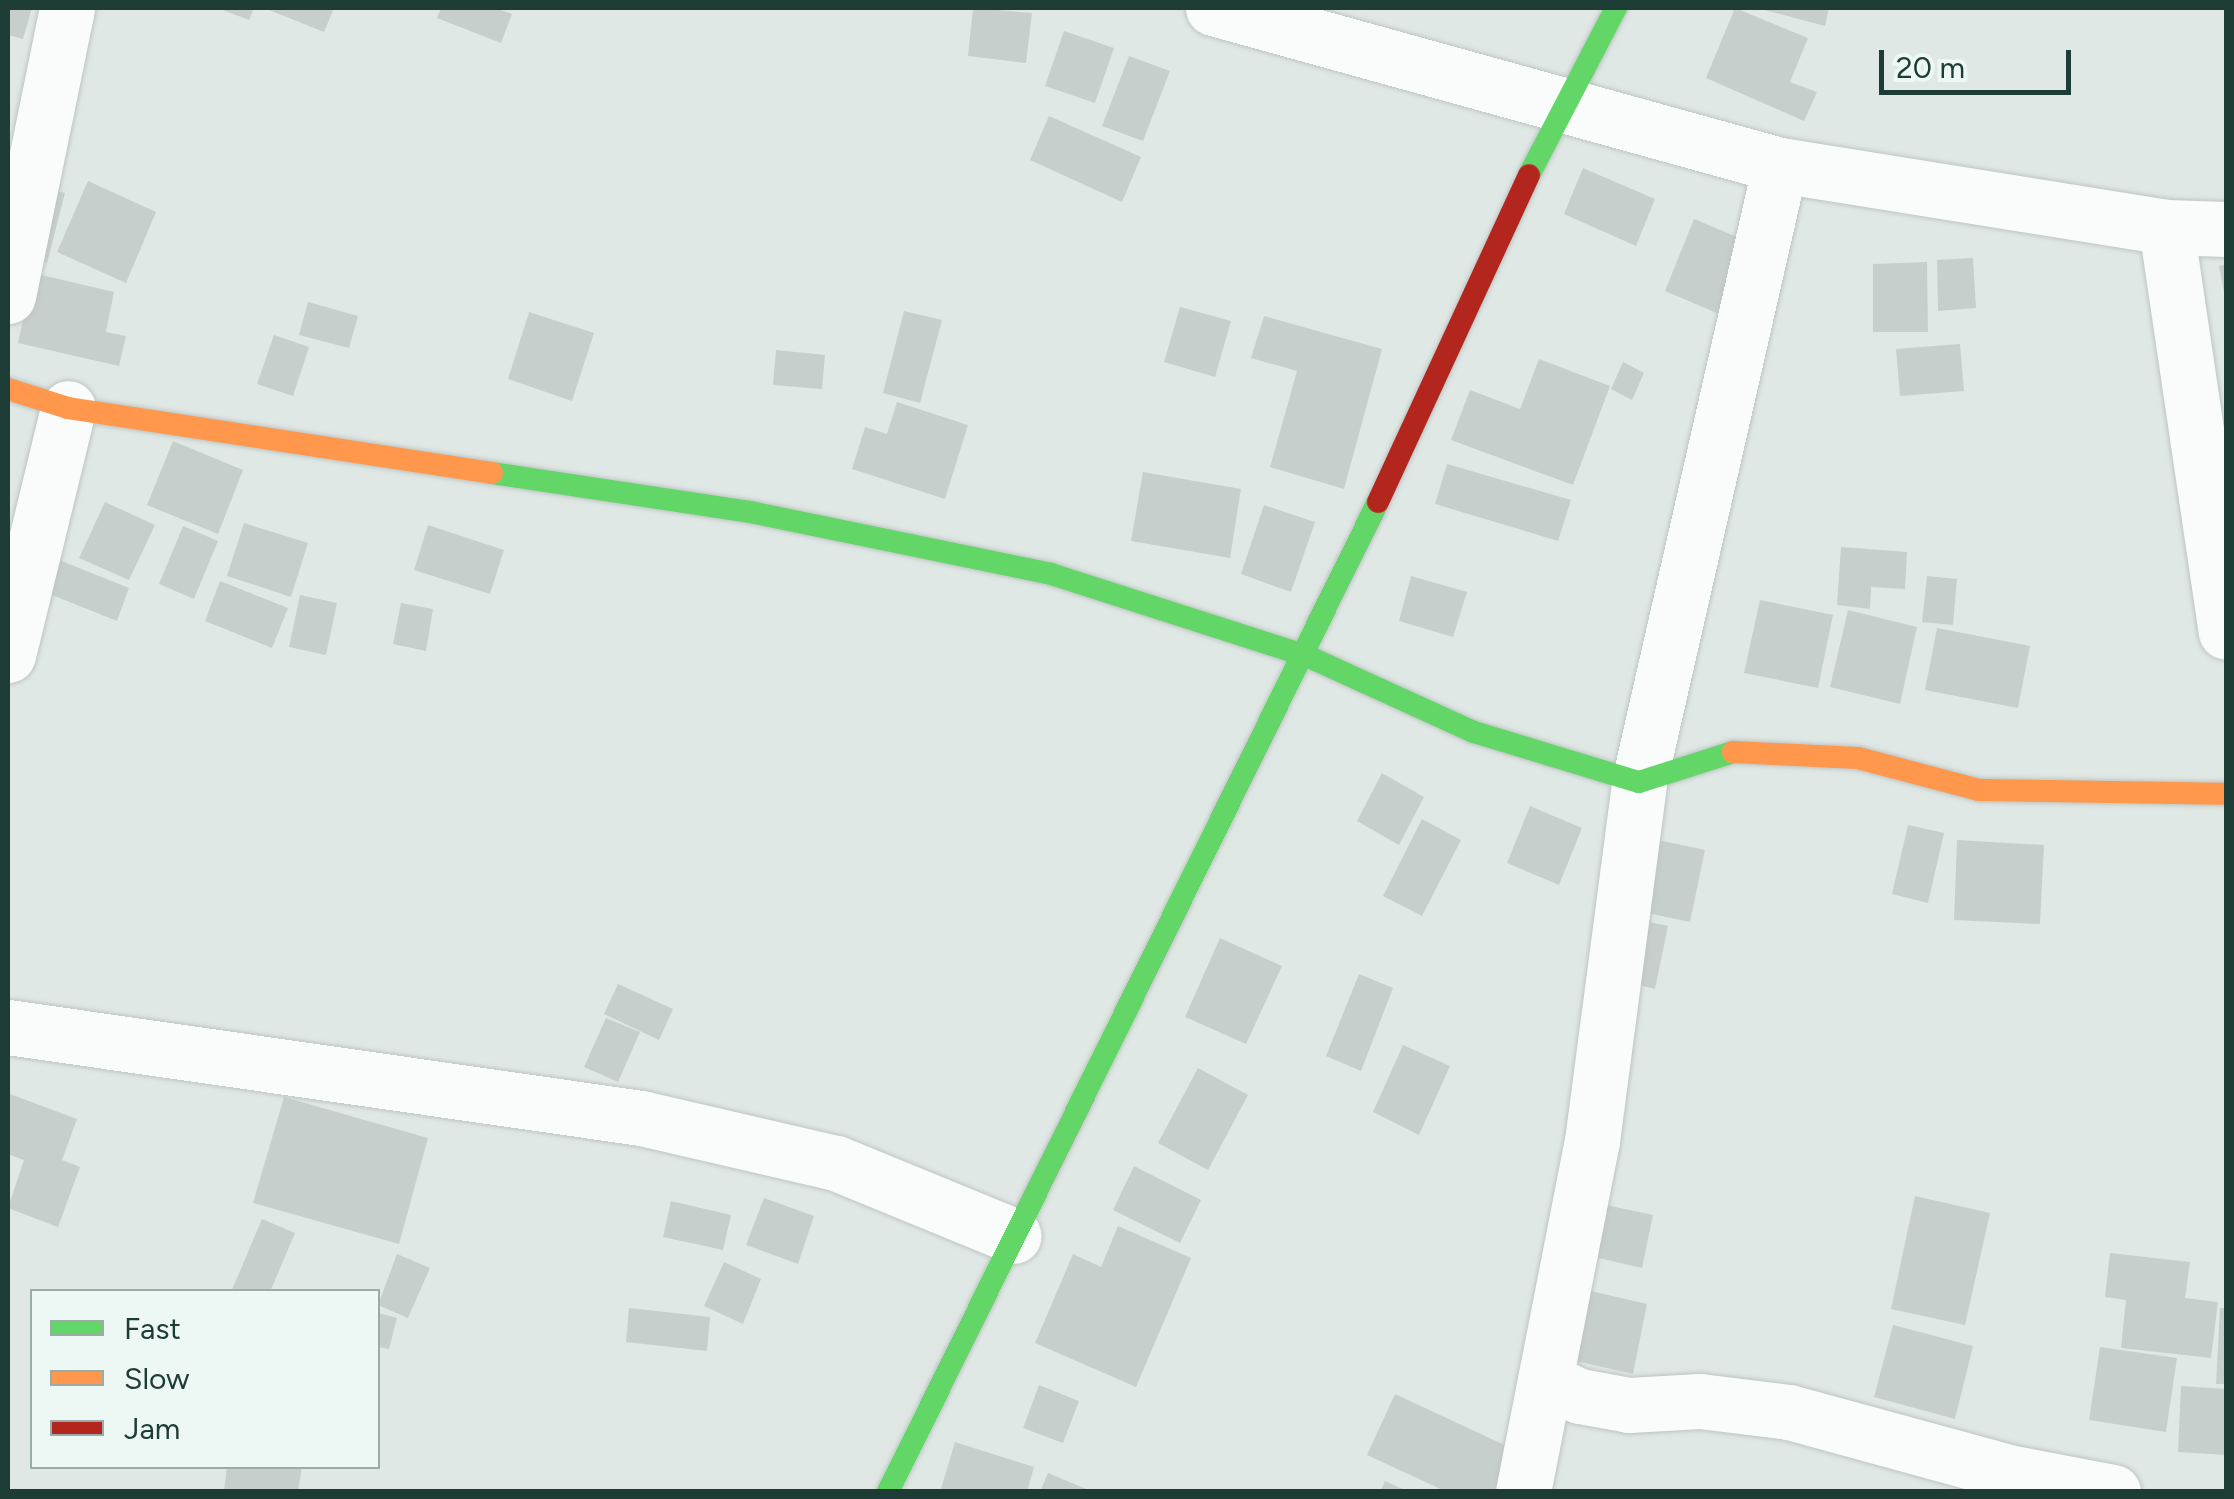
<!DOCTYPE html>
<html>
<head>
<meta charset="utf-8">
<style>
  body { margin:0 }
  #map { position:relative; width:2234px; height:1499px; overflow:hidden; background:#e0e8e5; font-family:Figtree,sans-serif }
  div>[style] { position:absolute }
  .building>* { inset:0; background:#c7cfcc }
  .roads { filter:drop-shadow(0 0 2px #bdc5c2) drop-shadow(0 0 2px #bdc5c2) }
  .street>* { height:55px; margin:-27.5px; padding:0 27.5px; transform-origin:27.5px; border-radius:27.5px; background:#fafcfb }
  .fast>* { height:22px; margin:-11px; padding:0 11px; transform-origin:11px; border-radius:11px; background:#63d668 }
  .slow>* { height:22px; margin:-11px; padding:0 11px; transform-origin:11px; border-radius:11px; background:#ff974d }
  .jam>* { height:22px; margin:-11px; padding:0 11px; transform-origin:11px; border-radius:11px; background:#b3261e }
  span { translate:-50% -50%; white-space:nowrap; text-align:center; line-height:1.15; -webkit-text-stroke:8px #edf7f3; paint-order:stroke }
  .frame { position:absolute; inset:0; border:10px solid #1d3c36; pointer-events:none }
  .legend { position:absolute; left:30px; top:1289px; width:350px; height:180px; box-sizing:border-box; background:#edf7f3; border:2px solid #9aaca7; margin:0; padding:12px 18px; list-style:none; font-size:30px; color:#1d3c36 }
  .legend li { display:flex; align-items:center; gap:20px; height:50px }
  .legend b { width:50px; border:2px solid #9aaca7 }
  .scale { position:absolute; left:1879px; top:50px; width:192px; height:45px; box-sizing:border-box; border:5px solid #1d3c36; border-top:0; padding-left:12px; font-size:30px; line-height:35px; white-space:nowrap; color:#1d3c36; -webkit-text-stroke:8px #edf7f3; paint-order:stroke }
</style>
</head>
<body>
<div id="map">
  <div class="building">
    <i style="clip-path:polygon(8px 8px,32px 8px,23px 39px,8px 35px)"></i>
    <i style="clip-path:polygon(217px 8px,254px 8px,249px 20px)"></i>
    <i style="clip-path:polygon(264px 8px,334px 8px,324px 32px)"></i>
    <i style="clip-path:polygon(441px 8px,496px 8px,512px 14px,501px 43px,437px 18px)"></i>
    <i style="clip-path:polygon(973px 8px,1032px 13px,1026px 63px,968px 56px)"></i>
    <i style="clip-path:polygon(1735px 8px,1808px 38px,1790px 82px,1817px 92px,1804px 121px,1706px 78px)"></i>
    <i style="clip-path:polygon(1757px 8px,1829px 8px,1825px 26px)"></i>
    <i style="clip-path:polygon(1064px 31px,1114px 48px,1095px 103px,1045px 86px)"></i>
    <i style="clip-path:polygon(1129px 56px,1170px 71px,1143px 141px,1102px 126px)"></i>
    <i style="clip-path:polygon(1049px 116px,1141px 157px,1122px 202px,1030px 160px)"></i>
    <i style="clip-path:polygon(1583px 168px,1655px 199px,1636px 246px,1564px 214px)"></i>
    <i style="clip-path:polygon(88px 181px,156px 212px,126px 283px,57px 252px)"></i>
    <i style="clip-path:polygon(37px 186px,65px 193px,47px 263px,19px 257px)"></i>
    <i style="clip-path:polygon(1694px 219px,1754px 244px,1724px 316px,1665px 291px)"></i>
    <i style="clip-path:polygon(1973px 258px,1976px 308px,1938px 311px,1937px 260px)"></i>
    <i style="clip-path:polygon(1927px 262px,1928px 332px,1873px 332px,1873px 264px)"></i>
    <i style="clip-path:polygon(2226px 264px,2226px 298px,2225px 298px,2219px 266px)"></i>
    <i style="clip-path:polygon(33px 273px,114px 292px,106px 332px,126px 336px,119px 366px,18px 343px)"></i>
    <i style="clip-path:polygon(308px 302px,358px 316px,349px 348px,299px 335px)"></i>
    <i style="clip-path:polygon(1180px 307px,1231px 321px,1215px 377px,1164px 362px)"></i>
    <i style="clip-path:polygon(904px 311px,942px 320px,920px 403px,883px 393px)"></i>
    <i style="clip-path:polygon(529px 312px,594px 333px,572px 401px,508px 379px)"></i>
    <i style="clip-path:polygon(1264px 316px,1382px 349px,1344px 489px,1270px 467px,1297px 371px,1251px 358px)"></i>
    <i style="clip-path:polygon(274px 335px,309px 347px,293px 396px,257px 384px)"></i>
    <i style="clip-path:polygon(1960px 344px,1964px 391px,1900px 396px,1896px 349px)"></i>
    <i style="clip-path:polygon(776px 350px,825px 355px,822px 389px,773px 385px)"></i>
    <i style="clip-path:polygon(1539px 359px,1610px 386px,1573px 485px,1451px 440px,1470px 390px,1520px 409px)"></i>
    <i style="clip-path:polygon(1623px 362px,1644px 373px,1632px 400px,1611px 389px)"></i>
    <i style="clip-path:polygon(897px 402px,968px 425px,945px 499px,852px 469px,865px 427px,887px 434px)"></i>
    <i style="clip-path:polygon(173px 441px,243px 470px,218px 534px,147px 505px)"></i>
    <i style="clip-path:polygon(1447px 464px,1571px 500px,1558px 541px,1435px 504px)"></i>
    <i style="clip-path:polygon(1143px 472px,1241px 489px,1230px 558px,1131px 541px)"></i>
    <i style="clip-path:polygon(105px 502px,155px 525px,129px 580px,79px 558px)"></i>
    <i style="clip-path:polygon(1264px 505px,1315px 522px,1291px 592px,1241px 574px)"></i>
    <i style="clip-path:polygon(244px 523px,308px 543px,291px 597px,227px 576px)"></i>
    <i style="clip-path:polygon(428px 525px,504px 550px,490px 594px,414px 570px)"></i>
    <i style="clip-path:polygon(183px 526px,218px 541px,194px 599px,159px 584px)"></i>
    <i style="clip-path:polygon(1841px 547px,1907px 552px,1905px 589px,1871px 587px,1870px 609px,1837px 605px)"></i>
    <i style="clip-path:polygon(59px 560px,129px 588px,117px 621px,47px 593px)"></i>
    <i style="clip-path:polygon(1411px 576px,1467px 592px,1453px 637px,1399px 621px)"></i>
    <i style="clip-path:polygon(1927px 576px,1957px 579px,1953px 625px,1922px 622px)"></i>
    <i style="clip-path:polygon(220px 581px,288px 608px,272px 648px,205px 621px)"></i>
    <i style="clip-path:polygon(300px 595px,337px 603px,326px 655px,289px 647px)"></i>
    <i style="clip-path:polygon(1760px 600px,1833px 615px,1818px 688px,1744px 673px)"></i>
    <i style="clip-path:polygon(401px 603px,433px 609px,426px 651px,393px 644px)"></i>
    <i style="clip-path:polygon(1848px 610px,1917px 627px,1900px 704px,1830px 687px)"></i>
    <i style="clip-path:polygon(1937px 628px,2030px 646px,2018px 708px,1925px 690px)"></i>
    <i style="clip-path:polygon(1382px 773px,1424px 797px,1399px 845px,1357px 821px)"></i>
    <i style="clip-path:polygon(1530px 806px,1582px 828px,1559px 885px,1507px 863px)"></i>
    <i style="clip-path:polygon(1422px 819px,1461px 840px,1422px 916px,1383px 896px)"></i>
    <i style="clip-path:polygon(1908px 825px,1944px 833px,1928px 903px,1892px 894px)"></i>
    <i style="clip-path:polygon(1644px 837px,1705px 850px,1690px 922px,1629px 909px)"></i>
    <i style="clip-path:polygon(1957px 840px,2044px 845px,2040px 924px,1954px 920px)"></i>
    <i style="clip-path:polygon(1635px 919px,1668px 926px,1655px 989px,1621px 981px)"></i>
    <i style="clip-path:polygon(1220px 938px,1282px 966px,1246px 1044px,1185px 1017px)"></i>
    <i style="clip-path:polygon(1359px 974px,1393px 988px,1361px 1071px,1326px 1056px)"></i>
    <i style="clip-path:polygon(618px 984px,673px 1009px,659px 1040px,604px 1014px)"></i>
    <i style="clip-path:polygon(606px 1018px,640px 1032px,618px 1082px,584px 1067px)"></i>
    <i style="clip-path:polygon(1403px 1045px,1450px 1066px,1419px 1135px,1373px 1112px)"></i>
    <i style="clip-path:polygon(1198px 1068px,1248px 1095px,1208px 1170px,1158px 1143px)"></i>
    <i style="clip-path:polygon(10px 1094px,77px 1119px,62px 1160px,80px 1167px,58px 1227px,8px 1208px,24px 1160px,8px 1154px)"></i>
    <i style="clip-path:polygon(284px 1097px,428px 1138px,399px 1244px,253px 1203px)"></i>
    <i style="clip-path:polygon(1134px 1166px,1201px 1200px,1180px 1243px,1113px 1210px)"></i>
    <i style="clip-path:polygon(1915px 1196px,1990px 1213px,1965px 1325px,1891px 1309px)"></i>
    <i style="clip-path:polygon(764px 1198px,814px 1216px,798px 1264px,746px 1245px)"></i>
    <i style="clip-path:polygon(671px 1201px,731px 1215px,723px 1250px,663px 1237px)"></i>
    <i style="clip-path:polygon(1592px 1202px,1653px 1215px,1642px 1268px,1581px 1254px)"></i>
    <i style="clip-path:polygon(262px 1219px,295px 1233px,270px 1292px,231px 1292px)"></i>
    <i style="clip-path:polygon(1118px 1226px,1191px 1258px,1136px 1387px,1035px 1343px,1073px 1254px,1101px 1267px)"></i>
    <i style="clip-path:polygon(2110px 1253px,2190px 1262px,2185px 1298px,2218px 1302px,2211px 1358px,2121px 1348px,2126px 1300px,2105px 1297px)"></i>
    <i style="clip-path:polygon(397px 1254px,430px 1268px,408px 1318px,378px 1305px)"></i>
    <i style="clip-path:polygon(724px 1262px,761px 1279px,743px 1324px,704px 1306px)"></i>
    <i style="clip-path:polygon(1578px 1288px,1647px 1304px,1633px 1374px,1563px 1358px)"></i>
    <i style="clip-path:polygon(629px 1308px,710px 1317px,707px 1351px,626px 1342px)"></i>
    <i style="clip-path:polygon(2220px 1308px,2226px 1308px,2226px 1384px,2216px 1384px)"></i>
    <i style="clip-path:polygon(378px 1313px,397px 1318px,389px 1349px,378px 1347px)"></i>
    <i style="clip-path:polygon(1893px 1325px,1973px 1346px,1955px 1419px,1874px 1397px)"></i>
    <i style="clip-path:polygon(2100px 1347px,2177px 1358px,2166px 1432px,2089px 1420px)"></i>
    <i style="clip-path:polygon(1039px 1385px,1079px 1401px,1063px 1443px,1023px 1428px)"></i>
    <i style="clip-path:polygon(2181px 1386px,2226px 1389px,2226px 1455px,2178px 1452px)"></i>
    <i style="clip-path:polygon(1395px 1394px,1513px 1449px,1493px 1492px,1447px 1492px,1367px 1455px)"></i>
    <i style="clip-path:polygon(955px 1442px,1034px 1467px,1027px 1492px,940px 1492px)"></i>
    <i style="clip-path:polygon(227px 1466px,302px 1466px,298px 1492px,224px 1492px)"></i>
    <i style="clip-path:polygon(1048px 1473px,1091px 1491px,1091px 1492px,1040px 1492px)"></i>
    <i style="clip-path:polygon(1385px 1481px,1409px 1492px,1380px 1492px)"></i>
  </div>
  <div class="roads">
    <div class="street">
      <i style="left:1213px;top:8px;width:588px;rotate:15.48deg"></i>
      <i style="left:1780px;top:165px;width:391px;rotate:9.1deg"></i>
      <i style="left:2166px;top:227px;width:60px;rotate:1.9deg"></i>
      <i style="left:2166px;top:227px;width:409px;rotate:81.6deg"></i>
      <i style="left:8px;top:296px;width:294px;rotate:-78.4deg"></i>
      <i style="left:8px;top:655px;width:254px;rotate:-76.3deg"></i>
      <i style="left:8px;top:1027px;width:640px;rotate:8.18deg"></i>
      <i style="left:641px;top:1118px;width:200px;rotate:13deg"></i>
      <i style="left:836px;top:1163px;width:192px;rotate:22.3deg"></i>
      <i style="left:1545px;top:1380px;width:38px;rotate:25deg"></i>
      <i style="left:1580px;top:1396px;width:50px;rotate:10.4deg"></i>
      <i style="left:1629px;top:1405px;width:71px;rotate:-3.2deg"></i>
      <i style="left:1700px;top:1401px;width:90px;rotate:7deg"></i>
      <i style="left:1789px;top:1412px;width:227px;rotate:15.3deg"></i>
      <i style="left:2008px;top:1472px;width:107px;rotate:10.8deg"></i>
      <i style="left:1523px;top:1492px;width:358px;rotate:-78.9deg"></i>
      <i style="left:1592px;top:1141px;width:362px;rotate:-82.5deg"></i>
      <i style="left:1639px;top:782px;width:633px;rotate:-77.13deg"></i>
    </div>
    <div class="fast">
      <i style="left:1529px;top:175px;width:188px;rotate:-62.5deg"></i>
      <i style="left:492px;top:473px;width:261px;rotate:8.6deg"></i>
      <i style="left:750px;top:512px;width:307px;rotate:11.6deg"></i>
      <i style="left:1051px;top:574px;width:269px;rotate:17.8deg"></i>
      <i style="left:1307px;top:656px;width:183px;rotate:24.5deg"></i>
      <i style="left:1474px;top:732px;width:172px;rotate:16.9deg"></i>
      <i style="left:1639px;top:782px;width:99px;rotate:-17.7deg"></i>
      <i style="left:888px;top:1492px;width:1105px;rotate:-63.67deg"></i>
    </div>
    <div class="slow">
      <i style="left:8px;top:389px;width:63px;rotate:17.6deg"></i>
      <i style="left:68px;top:408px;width:429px;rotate:8.7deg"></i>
      <i style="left:1733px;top:752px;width:125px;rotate:2.7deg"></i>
      <i style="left:1858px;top:758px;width:125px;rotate:14.8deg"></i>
      <i style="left:1979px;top:790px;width:247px;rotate:0.9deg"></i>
    </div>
    <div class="jam">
      <i style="left:1378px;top:502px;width:360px;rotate:-65.2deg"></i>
    </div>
  </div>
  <div class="frame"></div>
  <ul class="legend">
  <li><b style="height:12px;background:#63d668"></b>Fast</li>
  <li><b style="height:12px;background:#ff974d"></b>Slow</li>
  <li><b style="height:12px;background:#b3261e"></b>Jam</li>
  </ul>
  <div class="scale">20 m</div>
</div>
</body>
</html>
